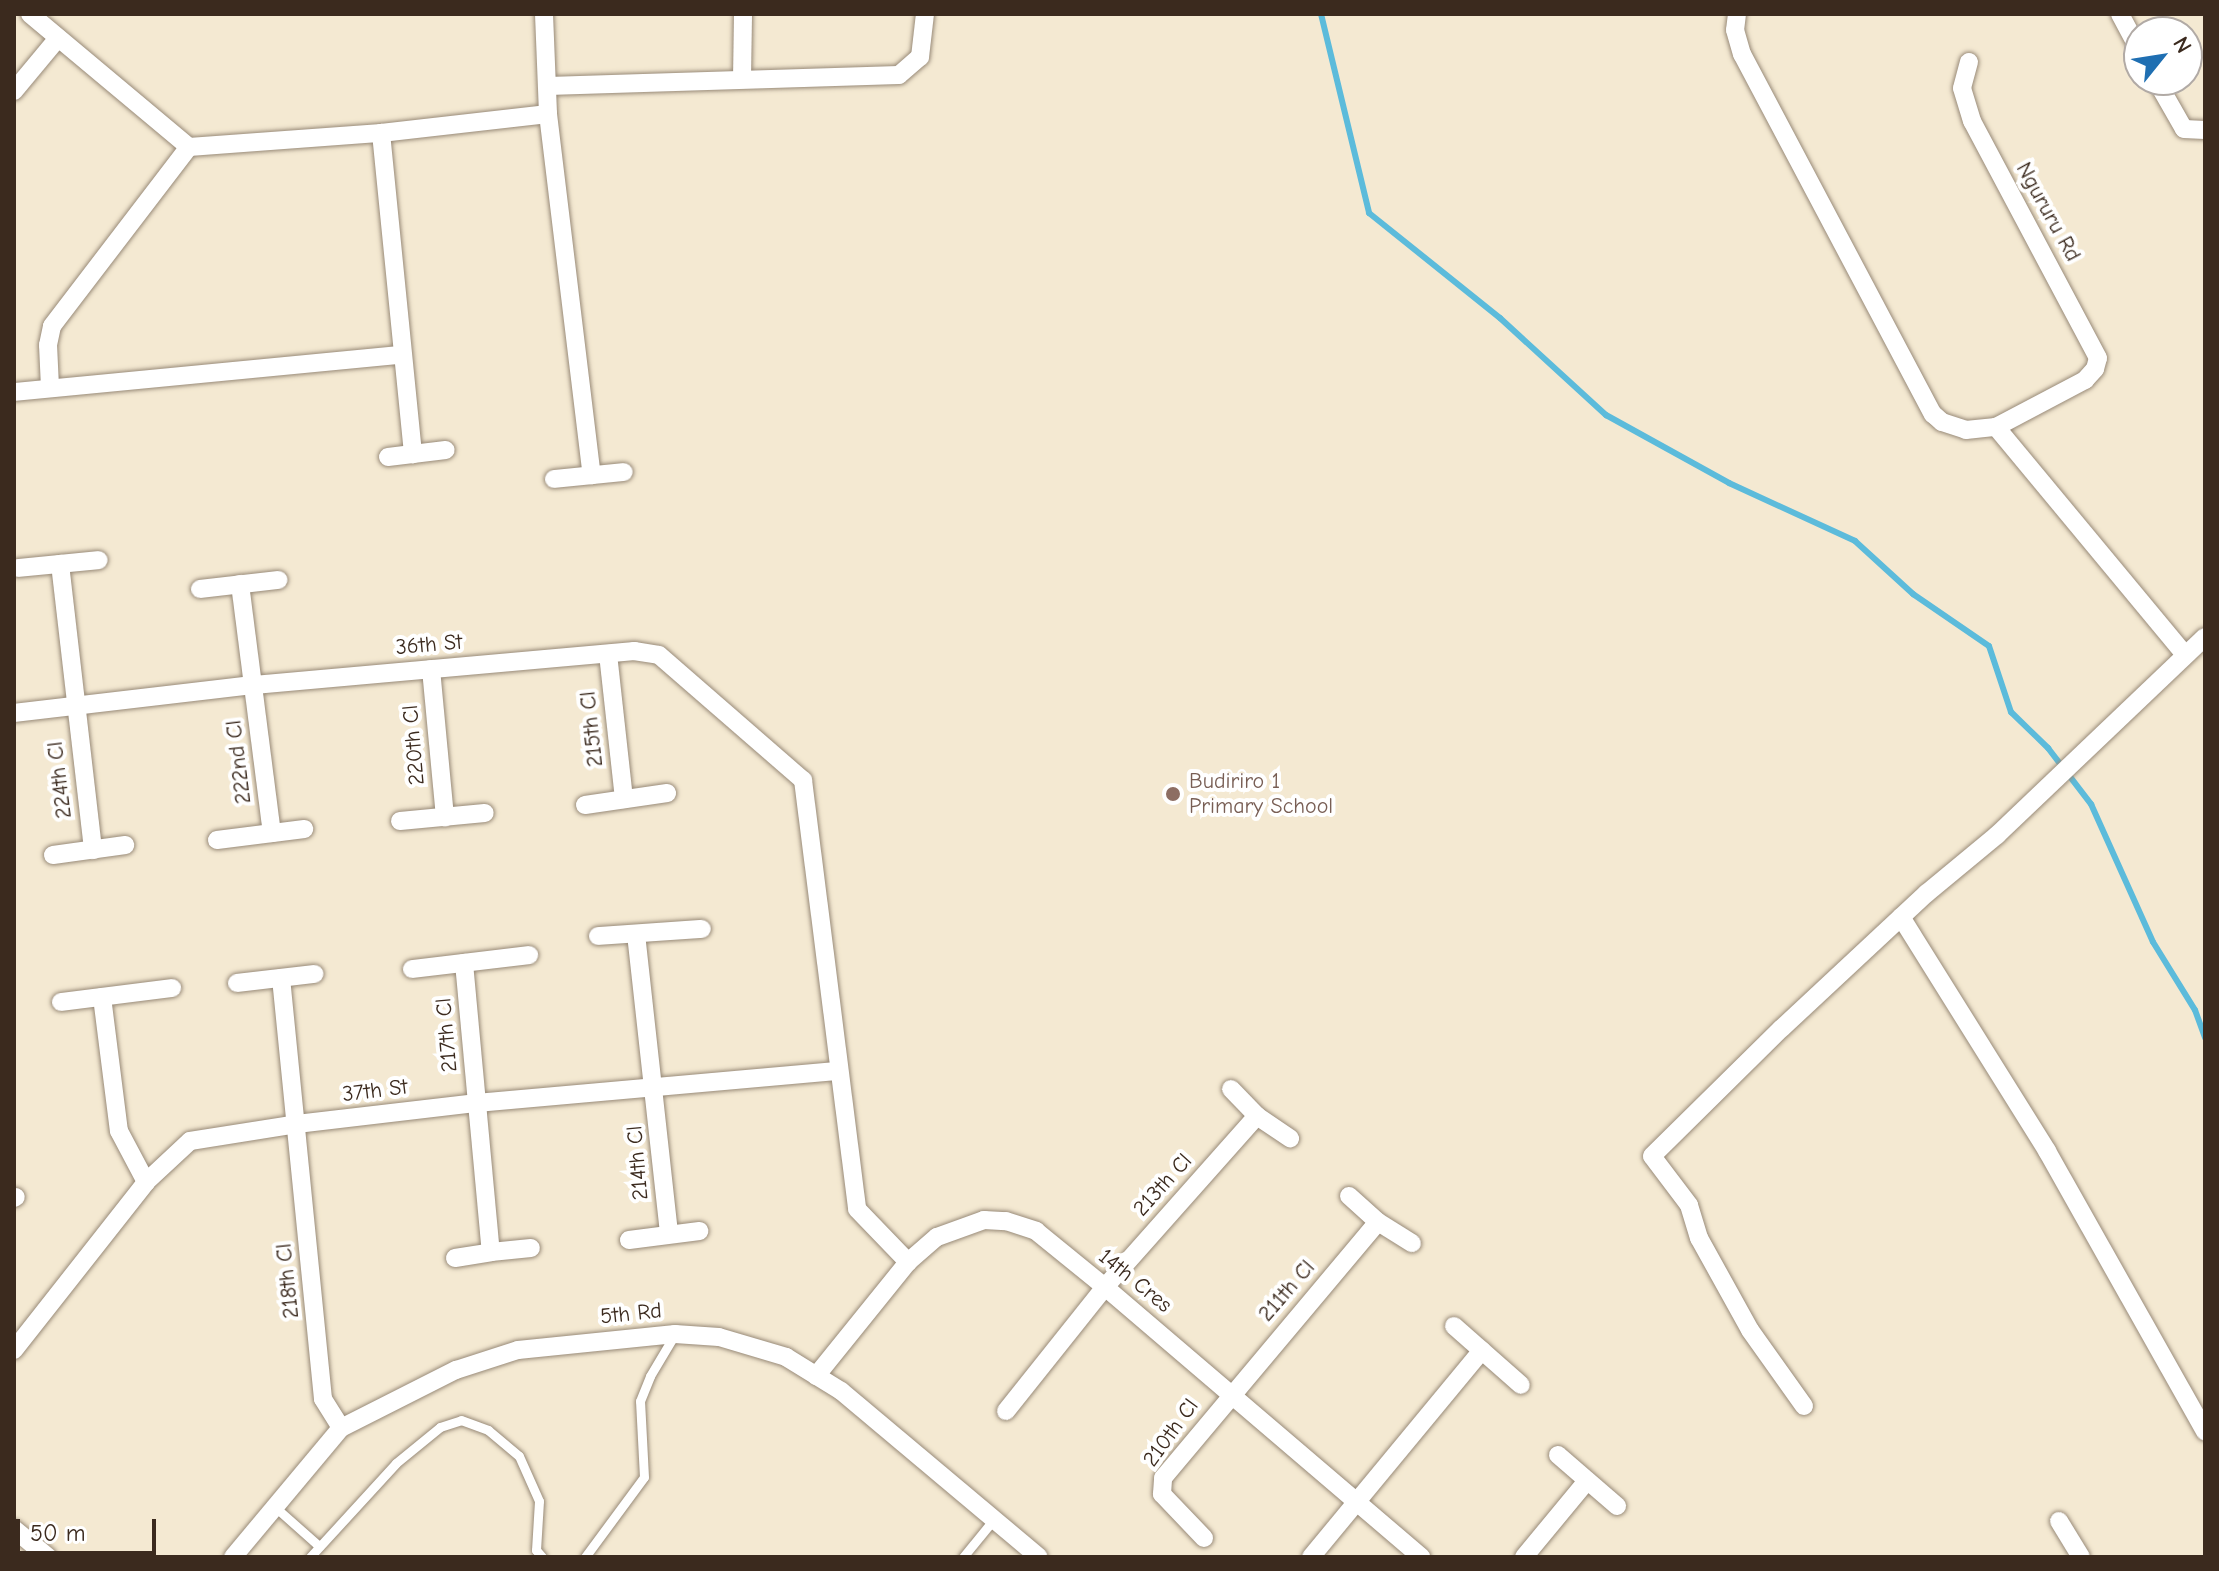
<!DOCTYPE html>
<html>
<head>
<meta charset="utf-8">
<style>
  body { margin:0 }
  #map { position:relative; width:2219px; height:1571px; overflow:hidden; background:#f4e9d2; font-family:"Comic Neue",sans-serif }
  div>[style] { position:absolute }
  .stream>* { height:6px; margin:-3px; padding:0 3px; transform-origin:3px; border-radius:3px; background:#5cbbdb }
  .roads { filter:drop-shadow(0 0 2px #988a78) drop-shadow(0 0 2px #988a78) }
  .lane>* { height:9px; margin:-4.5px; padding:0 4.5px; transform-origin:4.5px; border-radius:4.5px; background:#fff }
  .street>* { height:18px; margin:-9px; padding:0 9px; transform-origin:9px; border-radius:9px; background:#fff }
  .dots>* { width:22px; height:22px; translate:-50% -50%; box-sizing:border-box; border:4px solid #fff; border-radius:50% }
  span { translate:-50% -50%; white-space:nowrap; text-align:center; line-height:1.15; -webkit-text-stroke:8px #fff; paint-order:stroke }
  .street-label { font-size:22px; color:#3b2a1e }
  .education-label { font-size:22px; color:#785e54 }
  .left { translate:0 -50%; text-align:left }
  .frame { position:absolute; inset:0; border:16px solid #3b2a1e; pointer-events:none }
  .north { position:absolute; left:2123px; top:16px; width:80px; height:80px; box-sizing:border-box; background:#fff; border:2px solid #b1aaa5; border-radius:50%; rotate:60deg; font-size:22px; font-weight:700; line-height:32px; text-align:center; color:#3b2a1e }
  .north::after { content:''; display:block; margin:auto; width:28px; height:36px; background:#1f6fb2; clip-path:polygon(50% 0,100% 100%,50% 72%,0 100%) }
  .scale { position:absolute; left:16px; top:1519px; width:140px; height:36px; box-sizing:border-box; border:4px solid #3b2a1e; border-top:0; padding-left:10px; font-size:24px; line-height:28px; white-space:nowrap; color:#3b2a1e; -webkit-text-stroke:6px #fff; paint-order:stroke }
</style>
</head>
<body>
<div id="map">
  <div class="stream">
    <i style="left:1321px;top:14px;width:205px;rotate:76.4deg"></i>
    <i style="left:1369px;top:213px;width:168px;rotate:38.7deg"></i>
    <i style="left:1500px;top:318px;width:144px;rotate:42.5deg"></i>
    <i style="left:1606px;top:415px;width:141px;rotate:28.9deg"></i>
    <i style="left:1729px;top:483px;width:139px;rotate:24.7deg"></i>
    <i style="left:1855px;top:541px;width:79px;rotate:42.4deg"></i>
    <i style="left:1913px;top:594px;width:92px;rotate:34.4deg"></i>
    <i style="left:1989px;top:646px;width:70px;rotate:71.6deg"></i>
    <i style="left:2011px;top:712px;width:52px;rotate:44.2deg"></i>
    <i style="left:2048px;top:748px;width:71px;rotate:52.5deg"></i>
    <i style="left:2091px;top:804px;width:151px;rotate:65.8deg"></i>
    <i style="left:2153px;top:942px;width:80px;rotate:58.3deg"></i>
    <i style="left:2195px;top:1010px;width:30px;rotate:70deg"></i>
  </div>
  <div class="roads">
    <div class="lane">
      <i style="left:275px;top:1507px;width:59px;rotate:41.6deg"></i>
      <i style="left:310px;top:1557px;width:127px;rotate:-47.5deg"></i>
      <i style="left:396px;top:1463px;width:57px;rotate:-39.3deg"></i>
      <i style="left:440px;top:1427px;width:22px;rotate:-18deg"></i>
      <i style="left:461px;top:1420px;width:29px;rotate:20deg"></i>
      <i style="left:488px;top:1430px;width:40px;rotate:40deg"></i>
      <i style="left:519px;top:1456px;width:49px;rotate:66deg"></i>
      <i style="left:539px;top:1501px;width:49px;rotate:93.5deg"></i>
      <i style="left:536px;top:1550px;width:9px;rotate:49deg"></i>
      <i style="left:585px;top:1557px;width:99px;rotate:-53.6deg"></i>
      <i style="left:644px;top:1477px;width:76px;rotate:-93deg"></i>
      <i style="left:640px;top:1401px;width:27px;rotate:-68deg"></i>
      <i style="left:650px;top:1376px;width:49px;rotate:-59.2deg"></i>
      <i style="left:963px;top:1557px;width:49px;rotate:-50.8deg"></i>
    </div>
    <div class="street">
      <i style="left:30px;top:14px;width:207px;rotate:39.9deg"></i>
      <i style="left:189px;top:147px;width:193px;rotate:-4.2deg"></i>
      <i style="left:381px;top:133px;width:168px;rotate:-6.5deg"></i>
      <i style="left:544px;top:14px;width:100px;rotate:87.7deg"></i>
      <i style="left:548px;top:114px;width:364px;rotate:83.1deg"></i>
      <i style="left:1737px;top:14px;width:16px;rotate:97deg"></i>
      <i style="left:1735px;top:30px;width:25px;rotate:74deg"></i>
      <i style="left:1742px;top:54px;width:408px;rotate:62.1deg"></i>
      <i style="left:1933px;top:414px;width:12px;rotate:42deg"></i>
      <i style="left:1942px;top:422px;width:25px;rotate:18deg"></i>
      <i style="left:1966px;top:430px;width:30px;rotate:-6deg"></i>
      <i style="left:1996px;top:427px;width:101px;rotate:-27.8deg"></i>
      <i style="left:2085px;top:380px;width:15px;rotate:-48deg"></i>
      <i style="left:2095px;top:369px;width:11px;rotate:-75deg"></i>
      <i style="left:2098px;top:358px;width:268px;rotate:-118deg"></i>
      <i style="left:1972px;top:121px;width:34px;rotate:-107deg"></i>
      <i style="left:1962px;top:88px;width:27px;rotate:-75deg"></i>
      <i style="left:2120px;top:14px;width:40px;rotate:62deg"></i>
      <i style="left:742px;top:79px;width:65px;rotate:-89.1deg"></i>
      <i style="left:2156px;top:80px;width:56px;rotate:60.3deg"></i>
      <i style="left:2184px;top:129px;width:21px;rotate:3deg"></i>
      <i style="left:548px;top:86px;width:351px;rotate:-1.8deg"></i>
      <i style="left:899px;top:75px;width:28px;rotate:-41deg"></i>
      <i style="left:920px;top:57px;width:43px;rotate:-83.4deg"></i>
      <i style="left:14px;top:91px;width:69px;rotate:-50.3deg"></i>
      <i style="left:381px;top:133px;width:323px;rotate:84.3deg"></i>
      <i style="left:50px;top:387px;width:42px;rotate:-92.7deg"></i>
      <i style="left:48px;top:345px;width:19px;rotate:-78deg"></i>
      <i style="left:52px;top:326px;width:225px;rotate:-52.6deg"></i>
      <i style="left:14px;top:392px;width:389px;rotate:-5.5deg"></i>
      <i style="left:1996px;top:427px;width:296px;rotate:50.3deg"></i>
      <i style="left:388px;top:457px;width:58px;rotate:-6.9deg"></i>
      <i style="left:554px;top:479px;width:70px;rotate:-5.7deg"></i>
      <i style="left:60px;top:564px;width:288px;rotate:83.4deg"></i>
      <i style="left:18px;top:568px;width:81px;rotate:-5.6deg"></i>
      <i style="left:240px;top:584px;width:251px;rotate:82.7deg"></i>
      <i style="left:200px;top:589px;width:79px;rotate:-6.6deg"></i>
      <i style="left:608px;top:654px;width:146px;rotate:83.7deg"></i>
      <i style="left:431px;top:669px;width:149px;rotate:84.6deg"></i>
      <i style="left:14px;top:713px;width:242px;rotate:-6.7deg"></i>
      <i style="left:254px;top:685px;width:382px;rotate:-5.1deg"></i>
      <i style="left:634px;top:651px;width:25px;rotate:9deg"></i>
      <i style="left:659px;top:655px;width:191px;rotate:41deg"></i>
      <i style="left:803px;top:780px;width:432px;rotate:82.8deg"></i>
      <i style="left:857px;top:1209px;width:74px;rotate:46.1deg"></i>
      <i style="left:585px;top:805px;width:83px;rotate:-8.3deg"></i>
      <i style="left:400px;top:821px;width:85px;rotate:-5.4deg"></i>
      <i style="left:217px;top:840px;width:88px;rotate:-7.2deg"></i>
      <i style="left:53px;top:855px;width:73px;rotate:-7.9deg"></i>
      <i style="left:1901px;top:917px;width:276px;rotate:58deg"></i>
      <i style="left:2047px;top:1151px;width:322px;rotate:60.6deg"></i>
      <i style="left:636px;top:934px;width:301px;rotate:83.7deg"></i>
      <i style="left:598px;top:936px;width:104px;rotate:-3.9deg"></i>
      <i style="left:464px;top:963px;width:290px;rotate:84.7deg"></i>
      <i style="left:491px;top:1252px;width:40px;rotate:-5.7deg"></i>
      <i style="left:412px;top:969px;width:118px;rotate:-6.8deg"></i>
      <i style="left:281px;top:978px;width:423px;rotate:84.3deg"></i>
      <i style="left:323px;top:1399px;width:34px;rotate:58deg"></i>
      <i style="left:237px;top:983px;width:78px;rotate:-6.7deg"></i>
      <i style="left:102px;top:997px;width:135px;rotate:82.8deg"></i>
      <i style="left:119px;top:1131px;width:58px;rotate:62.1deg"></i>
      <i style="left:61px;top:1002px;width:112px;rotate:-7.2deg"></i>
      <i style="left:1231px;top:1089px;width:37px;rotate:46deg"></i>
      <i style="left:14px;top:1198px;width:2px;rotate:-27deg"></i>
      <i style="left:1378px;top:1222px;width:40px;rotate:32deg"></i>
      <i style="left:629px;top:1240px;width:71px;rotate:-7.3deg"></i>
      <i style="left:455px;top:1258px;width:36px;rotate:-9deg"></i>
      <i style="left:1454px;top:1326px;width:89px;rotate:41.4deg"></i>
      <i style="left:14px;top:1350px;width:214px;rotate:-51.8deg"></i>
      <i style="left:146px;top:1182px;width:60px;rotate:-43deg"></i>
      <i style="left:190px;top:1141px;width:108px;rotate:-9deg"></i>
      <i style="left:297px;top:1124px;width:181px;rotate:-6.7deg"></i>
      <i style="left:477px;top:1103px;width:363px;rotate:-5.1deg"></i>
      <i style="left:816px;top:1376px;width:146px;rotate:-51.1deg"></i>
      <i style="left:908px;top:1262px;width:38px;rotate:-41deg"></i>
      <i style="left:937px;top:1237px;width:50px;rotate:-19.9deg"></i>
      <i style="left:984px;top:1220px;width:22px;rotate:3deg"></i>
      <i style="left:1006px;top:1221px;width:32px;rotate:18deg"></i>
      <i style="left:1036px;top:1231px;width:89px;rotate:39.1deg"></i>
      <i style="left:1105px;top:1287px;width:416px;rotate:40.5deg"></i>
      <i style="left:1804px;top:1406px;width:93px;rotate:-125.4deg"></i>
      <i style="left:1750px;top:1330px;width:105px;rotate:-119deg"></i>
      <i style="left:1699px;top:1238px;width:34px;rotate:-107deg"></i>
      <i style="left:1689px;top:1205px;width:61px;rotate:-127.1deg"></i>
      <i style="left:1652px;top:1156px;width:182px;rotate:-44.6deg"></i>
      <i style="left:1782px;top:1028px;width:198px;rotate:-43deg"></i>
      <i style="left:1927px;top:893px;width:91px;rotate:-39.6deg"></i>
      <i style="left:1997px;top:835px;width:287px;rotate:-43.6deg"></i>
      <i style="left:1006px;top:1411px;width:159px;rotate:-51.4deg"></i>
      <i style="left:1105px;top:1287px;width:229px;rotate:-48.4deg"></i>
      <i style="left:1257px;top:1116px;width:40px;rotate:34deg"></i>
      <i style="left:1558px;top:1455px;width:78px;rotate:40.8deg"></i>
      <i style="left:2059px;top:1521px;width:42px;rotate:58.6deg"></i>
      <i style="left:14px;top:1529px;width:44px;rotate:39.5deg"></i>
      <i style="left:1204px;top:1538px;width:61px;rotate:-133.7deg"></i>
      <i style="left:1162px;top:1494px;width:16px;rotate:-86deg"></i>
      <i style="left:1163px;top:1478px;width:334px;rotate:-50deg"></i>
      <i style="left:1378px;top:1222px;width:39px;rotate:-138deg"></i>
      <i style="left:233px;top:1557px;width:168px;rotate:-50.1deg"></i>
      <i style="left:341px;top:1428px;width:129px;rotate:-26.8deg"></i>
      <i style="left:456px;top:1370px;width:65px;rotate:-17.9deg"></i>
      <i style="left:518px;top:1350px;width:158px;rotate:-5.8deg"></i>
      <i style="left:675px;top:1334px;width:44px;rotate:3.9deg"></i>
      <i style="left:719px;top:1337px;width:70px;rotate:16.6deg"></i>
      <i style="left:786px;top:1357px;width:65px;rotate:31.7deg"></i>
      <i style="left:841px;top:1391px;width:258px;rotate:40deg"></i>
      <i style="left:1311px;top:1557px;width:268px;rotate:-50.4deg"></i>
      <i style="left:1524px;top:1557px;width:97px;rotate:-50.4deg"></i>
    </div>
  </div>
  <div class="dots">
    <i style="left:1173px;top:794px;background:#8d6e63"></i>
  </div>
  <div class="street-label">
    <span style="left:2048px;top:212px;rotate:61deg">Ngururu Rd</span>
    <span style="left:429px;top:645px;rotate:-5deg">36th St</span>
    <span style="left:592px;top:729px;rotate:-96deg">215th Cl</span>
    <span style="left:414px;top:745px;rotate:-95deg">220th Cl</span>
    <span style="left:239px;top:762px;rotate:-97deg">222nd Cl</span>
    <span style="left:60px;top:780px;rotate:-97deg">224th Cl</span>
    <span style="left:447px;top:1035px;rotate:-95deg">217th Cl</span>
    <span style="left:375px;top:1091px;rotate:-7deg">37th St</span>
    <span style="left:638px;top:1163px;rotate:-95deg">214th Cl</span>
    <span style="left:1163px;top:1185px;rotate:-48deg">213th Cl</span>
    <span style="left:288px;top:1281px;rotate:-96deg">218th Cl</span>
    <span style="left:1135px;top:1281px;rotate:39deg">14th Cres</span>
    <span style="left:1287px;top:1291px;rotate:-49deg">211th Cl</span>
    <span style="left:631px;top:1314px;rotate:-6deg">5th Rd</span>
    <span style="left:1171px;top:1433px;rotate:-54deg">210th Cl</span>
  </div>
  <div class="education-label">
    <span class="left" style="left:1189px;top:794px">Budiriro 1<br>Primary School</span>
  </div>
  <div class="frame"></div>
  <div class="north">N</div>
  <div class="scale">50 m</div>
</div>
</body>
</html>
